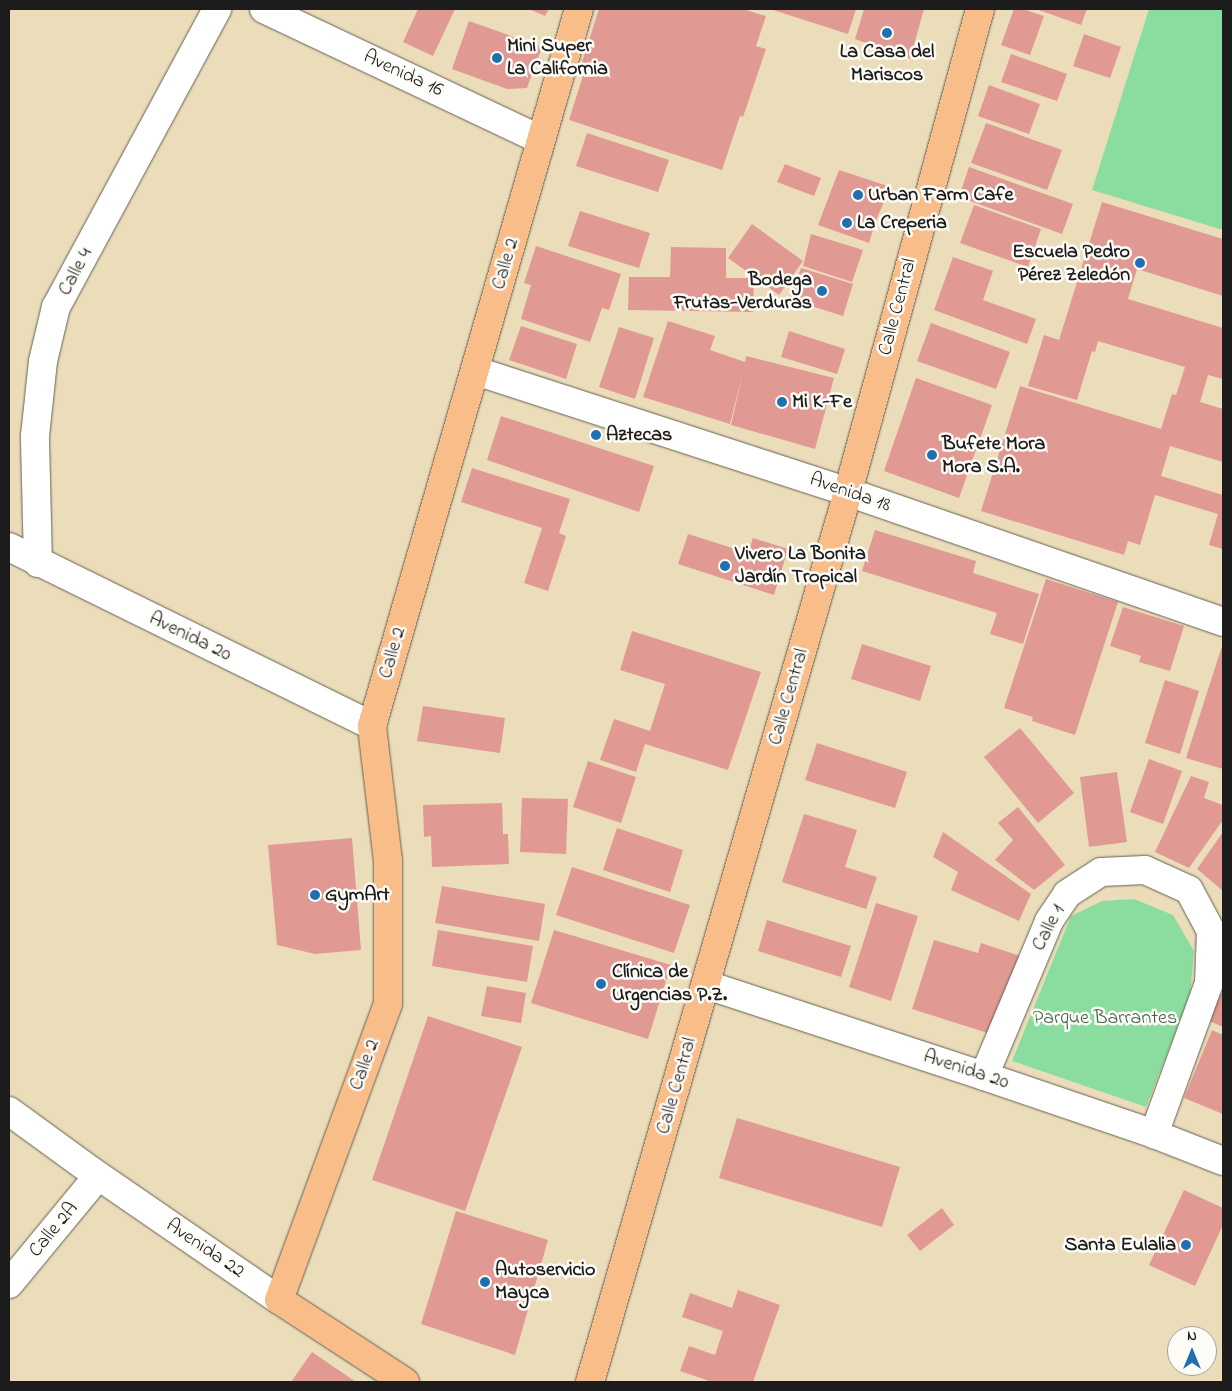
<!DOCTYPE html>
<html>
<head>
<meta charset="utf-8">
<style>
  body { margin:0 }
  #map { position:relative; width:1232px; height:1391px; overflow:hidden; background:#ecddba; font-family:"Indie Flower",sans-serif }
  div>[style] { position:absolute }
  .green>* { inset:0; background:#8add9e }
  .building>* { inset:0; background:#e09993 }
  .roads { filter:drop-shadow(0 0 1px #656053) drop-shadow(0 0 1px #656053) }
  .minor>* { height:28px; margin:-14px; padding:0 14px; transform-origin:14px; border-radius:14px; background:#fff }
  .major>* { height:28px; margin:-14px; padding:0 14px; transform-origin:14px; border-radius:14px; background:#f8bd89 }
  .dots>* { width:14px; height:14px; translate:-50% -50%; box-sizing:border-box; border:2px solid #fdfcf7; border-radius:50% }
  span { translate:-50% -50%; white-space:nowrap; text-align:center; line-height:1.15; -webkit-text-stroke:5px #fdfcf7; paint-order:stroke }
  .poi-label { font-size:20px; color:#1c1c1c; font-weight:700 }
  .left { translate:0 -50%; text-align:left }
  .right { translate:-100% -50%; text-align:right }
  .street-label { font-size:20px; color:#1c1c1c }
  .park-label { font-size:20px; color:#42604a }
  .frame { position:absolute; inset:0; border:10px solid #1c1c1c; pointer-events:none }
  .north { position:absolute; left:1167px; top:1326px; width:50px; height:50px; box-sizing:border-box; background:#fdfcf7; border:1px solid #a3a29f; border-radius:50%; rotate:0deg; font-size:14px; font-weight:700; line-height:20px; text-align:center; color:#1c1c1c }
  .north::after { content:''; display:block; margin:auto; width:18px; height:22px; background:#1f6fb2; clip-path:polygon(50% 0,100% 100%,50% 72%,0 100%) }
</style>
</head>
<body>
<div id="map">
  <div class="green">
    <i style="clip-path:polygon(1149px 9px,1223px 9px,1223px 230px,1092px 190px)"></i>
    <i style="clip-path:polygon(1134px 899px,1173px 915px,1194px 951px,1190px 996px,1146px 1107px,1012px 1061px,1071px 916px,1102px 901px)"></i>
  </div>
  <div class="building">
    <i style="clip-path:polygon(418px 9px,455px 9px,433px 56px,403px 42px)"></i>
    <i style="clip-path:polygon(529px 9px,549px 9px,545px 16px)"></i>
    <i style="clip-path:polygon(599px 9px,743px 9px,766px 16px,756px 46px,766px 49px,743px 117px,740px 116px,722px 170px,569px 120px,586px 66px,581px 65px)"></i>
    <i style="clip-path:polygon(770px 9px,856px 9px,848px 34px)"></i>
    <i style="clip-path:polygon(864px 9px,924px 9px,910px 59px,855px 39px)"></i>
    <i style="clip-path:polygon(1014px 9px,1023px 9px,1044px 16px,1030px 55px,1001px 45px)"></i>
    <i style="clip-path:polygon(1036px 9px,1087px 9px,1081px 25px)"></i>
    <i style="clip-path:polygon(469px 21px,542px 47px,527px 88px,507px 89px,452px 69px)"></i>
    <i style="clip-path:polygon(1084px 34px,1121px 47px,1110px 78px,1073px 66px)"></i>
    <i style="clip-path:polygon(1011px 54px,1067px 74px,1057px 101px,1001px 82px)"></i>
    <i style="clip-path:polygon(989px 85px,1040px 104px,1029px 134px,978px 116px)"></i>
    <i style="clip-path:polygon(986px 123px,1062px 150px,1047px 190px,971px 163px)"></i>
    <i style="clip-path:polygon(587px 133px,669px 160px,658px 192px,576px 166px)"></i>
    <i style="clip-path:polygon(785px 164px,821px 178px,814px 196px,777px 182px)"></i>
    <i style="clip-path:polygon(969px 167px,1073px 204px,1062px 234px,959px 197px)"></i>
    <i style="clip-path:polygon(839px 170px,891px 187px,876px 220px,869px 243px,818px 225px)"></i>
    <i style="clip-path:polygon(1102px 202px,1223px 239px,1223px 296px,1137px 269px,1128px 299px,1223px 328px,1223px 379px,1208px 375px,1200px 402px,1223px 409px,1223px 462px,1170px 446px,1161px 476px,1223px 495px,1223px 549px,1209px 545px,1218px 514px,1155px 495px,1140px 545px,1128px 541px,1124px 555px,981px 511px,1020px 386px,1161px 429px,1172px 394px,1176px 395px,1185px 367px,1098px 341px,1095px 352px,1092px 351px,1077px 400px,1028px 386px,1044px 335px,1059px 340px)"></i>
    <i style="clip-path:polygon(974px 205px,1041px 229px,1028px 267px,960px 243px)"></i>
    <i style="clip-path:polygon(580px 211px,650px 233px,639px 268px,568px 246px)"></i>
    <i style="clip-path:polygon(752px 224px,803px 261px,779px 295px,728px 258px)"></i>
    <i style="clip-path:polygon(811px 234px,863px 250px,852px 282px,803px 266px)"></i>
    <i style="clip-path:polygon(536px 246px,621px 274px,609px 310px,602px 308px,590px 342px,521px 319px,531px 285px,524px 283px)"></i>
    <i style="clip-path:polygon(671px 247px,726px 248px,726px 278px,754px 278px,753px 312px,628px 310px,629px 277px,670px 277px)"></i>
    <i style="clip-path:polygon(953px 257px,993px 271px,983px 300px,1036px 319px,1027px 344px,934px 310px)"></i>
    <i style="clip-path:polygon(801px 268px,853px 284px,843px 316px,789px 299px)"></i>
    <i style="clip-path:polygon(668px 321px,715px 336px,710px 350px,745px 362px,746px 356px,834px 378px,815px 449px,731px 425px,743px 372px,730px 424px,643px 397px)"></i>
    <i style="clip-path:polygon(931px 323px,1010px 352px,996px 389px,917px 361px)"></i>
    <i style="clip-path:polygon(521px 326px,577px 344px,566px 379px,509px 360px)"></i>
    <i style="clip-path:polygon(619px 327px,654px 338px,635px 399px,599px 387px)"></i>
    <i style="clip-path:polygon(789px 331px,845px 349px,837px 374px,781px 357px)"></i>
    <i style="clip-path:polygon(916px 378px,992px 405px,959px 498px,884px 471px)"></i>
    <i style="clip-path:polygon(501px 416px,654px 466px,639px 512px,487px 460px)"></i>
    <i style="clip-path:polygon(472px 468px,570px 499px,559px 533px,566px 536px,548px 591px,524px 583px,542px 528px,461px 502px)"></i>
    <i style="clip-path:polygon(875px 530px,976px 561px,973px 573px,1039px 594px,1023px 644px,990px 634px,997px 613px,862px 571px)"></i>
    <i style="clip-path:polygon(688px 534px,748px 553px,753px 538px,788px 549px,774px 595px,678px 564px)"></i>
    <i style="clip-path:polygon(1046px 579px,1118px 602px,1075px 735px,1032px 721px,1033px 717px,1004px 708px)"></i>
    <i style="clip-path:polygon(1123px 607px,1184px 626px,1170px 671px,1139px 662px,1141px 656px,1110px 646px)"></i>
    <i style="clip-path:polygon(632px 631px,761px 672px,728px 770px,645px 744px,636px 772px,600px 760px,614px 719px,650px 731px,665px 684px,620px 670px)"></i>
    <i style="clip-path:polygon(1223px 643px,1223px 769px,1186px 758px)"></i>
    <i style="clip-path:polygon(862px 644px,931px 666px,920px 701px,851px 679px)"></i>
    <i style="clip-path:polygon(1165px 680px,1199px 691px,1180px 754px,1145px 743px)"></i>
    <i style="clip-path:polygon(423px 706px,505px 718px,500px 753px,417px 741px)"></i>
    <i style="clip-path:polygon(1020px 728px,1074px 793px,1038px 823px,984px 757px)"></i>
    <i style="clip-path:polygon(817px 743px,907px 772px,895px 808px,805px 780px)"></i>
    <i style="clip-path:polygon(1149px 759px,1182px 771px,1163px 824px,1130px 812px)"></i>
    <i style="clip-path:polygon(588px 761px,636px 777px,621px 823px,573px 807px)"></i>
    <i style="clip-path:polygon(1117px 772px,1127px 842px,1089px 847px,1080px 777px)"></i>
    <i style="clip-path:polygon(1191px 776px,1209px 782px,1204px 798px,1223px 805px,1223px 820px,1189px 868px,1155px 852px)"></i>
    <i style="clip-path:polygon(522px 798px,568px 799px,566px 854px,520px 852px)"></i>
    <i style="clip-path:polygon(502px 803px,503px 834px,508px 834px,509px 864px,432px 867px,431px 836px,424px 837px,423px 805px)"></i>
    <i style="clip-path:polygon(1018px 807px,1065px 865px,1034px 890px,995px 860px,1013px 840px,998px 823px)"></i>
    <i style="clip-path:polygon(804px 814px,857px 830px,845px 867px,877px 877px,866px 909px,782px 882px)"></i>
    <i style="clip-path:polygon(617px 828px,683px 850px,670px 892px,603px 870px)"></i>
    <i style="clip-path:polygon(943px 832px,1031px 894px,1019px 921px,951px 890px,958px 872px,933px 857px)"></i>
    <i style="clip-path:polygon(1223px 832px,1223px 891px,1197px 869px)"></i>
    <i style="clip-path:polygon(352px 838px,361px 950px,315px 954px,277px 945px,268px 845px)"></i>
    <i style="clip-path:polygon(572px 867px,690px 905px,674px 953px,556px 915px)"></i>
    <i style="clip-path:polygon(442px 886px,545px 904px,539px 941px,435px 923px)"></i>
    <i style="clip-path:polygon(876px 903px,918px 916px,891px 1001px,849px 987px)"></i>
    <i style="clip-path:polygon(767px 920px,851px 946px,841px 977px,758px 951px)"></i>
    <i style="clip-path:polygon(438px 930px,533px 946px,527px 982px,432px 966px)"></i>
    <i style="clip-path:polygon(554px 930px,671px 965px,648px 1039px,531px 1003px)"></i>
    <i style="clip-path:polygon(934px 940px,978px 953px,981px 943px,1020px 956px,994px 1035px,912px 1009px)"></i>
    <i style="clip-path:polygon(487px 986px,526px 993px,521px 1023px,481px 1016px)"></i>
    <i style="clip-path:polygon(1217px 992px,1223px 995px,1223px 1027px,1205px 1019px)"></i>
    <i style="clip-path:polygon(428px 1016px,522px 1047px,465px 1211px,372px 1180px)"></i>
    <i style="clip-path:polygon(1212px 1030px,1223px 1035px,1223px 1114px,1184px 1098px)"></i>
    <i style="clip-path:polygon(737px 1118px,900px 1167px,882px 1227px,719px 1178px)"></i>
    <i style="clip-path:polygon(1184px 1190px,1223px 1208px,1223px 1225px,1195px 1286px,1149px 1265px)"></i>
    <i style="clip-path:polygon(942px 1208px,954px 1225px,920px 1251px,907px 1235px)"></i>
    <i style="clip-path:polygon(456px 1211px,548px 1240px,515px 1355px,421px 1324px)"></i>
    <i style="clip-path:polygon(738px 1290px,780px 1305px,753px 1382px,712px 1382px,680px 1371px,689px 1346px,715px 1355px,723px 1331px,682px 1317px,690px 1293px,732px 1308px)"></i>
    <i style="clip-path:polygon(312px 1352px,356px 1382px,291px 1382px)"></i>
  </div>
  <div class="roads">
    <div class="minor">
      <i style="left:264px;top:9px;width:306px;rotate:25.3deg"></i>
      <i style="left:476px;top:371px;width:391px;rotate:18deg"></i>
      <i style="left:848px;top:492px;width:397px;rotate:19.1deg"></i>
      <i style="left:9px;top:547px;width:405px;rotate:26.2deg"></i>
      <i style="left:38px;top:563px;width:127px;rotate:-91.4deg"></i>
      <i style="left:35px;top:436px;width:75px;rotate:-83.9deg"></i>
      <i style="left:43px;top:361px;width:56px;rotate:-76.5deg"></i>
      <i style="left:56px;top:307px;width:339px;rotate:-61.6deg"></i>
      <i style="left:707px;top:985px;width:292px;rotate:18.2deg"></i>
      <i style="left:984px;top:1076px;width:180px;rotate:18.8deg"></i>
      <i style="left:1154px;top:1134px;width:74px;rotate:21.4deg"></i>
      <i style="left:984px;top:1076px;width:168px;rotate:-67.2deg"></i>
      <i style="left:1049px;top:921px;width:32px;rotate:-56deg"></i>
      <i style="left:1067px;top:894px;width:40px;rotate:-32.9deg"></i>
      <i style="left:1101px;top:872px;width:44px;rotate:-2.6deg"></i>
      <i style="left:1145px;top:870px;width:48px;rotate:24.4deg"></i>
      <i style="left:1189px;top:890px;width:47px;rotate:61.8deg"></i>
      <i style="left:1211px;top:931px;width:52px;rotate:92.2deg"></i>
      <i style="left:1209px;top:983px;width:161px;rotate:110deg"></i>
      <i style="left:9px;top:1111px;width:100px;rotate:36.1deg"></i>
      <i style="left:90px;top:1170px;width:229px;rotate:34.5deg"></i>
      <i style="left:9px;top:1284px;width:140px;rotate:-50.5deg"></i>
    </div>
    <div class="major">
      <i style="left:405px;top:1382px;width:150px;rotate:-146.9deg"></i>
      <i style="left:279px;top:1300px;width:315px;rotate:-69.8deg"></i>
      <i style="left:388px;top:1004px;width:143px;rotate:-90deg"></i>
      <i style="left:388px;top:861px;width:136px;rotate:-96.8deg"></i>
      <i style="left:372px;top:726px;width:746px;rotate:-73.9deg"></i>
      <i style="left:590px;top:1382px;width:927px;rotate:-73.83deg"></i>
      <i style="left:848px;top:492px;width:501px;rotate:-74.71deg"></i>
    </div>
  </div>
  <div class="dots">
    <i style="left:887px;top:33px;background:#1f6fb2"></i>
    <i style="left:497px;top:58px;background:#1f6fb2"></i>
    <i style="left:858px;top:195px;background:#1f6fb2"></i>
    <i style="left:847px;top:223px;background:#1f6fb2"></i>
    <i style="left:1140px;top:263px;background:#1f6fb2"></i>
    <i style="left:822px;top:291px;background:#1f6fb2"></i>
    <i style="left:782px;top:402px;background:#1f6fb2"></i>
    <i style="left:596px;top:435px;background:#1f6fb2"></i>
    <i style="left:932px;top:455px;background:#1f6fb2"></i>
    <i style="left:725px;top:566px;background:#1f6fb2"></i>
    <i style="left:315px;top:895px;background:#1f6fb2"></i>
    <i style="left:601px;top:984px;background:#1f6fb2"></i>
    <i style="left:1186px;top:1245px;background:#1f6fb2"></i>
    <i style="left:485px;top:1282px;background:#1f6fb2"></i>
  </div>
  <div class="poi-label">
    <span class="left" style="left:507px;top:58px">Mini Super<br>La California</span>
    <span style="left:887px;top:64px">La Casa del<br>Mariscos</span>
    <span class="left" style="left:868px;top:195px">Urban Farm Cafe</span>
    <span class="left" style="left:857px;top:223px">La Creperia</span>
    <span class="right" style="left:1130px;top:264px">Escuela Pedro<br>Pérez Zeledón</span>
    <span class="right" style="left:812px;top:292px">Bodega<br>Frutas-Verduras</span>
    <span class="left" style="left:792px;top:402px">Mi K-Fe</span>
    <span class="left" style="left:606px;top:435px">Aztecas</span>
    <span class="left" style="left:942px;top:456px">Bufete Mora<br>Mora S.A.</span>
    <span class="left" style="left:735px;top:566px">Vivero La Bonita<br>Jardín Tropical</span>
    <span class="left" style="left:325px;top:895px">GymArt</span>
    <span class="left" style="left:612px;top:984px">Clínica de<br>Urgencias P.Z.</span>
    <span class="right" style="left:1176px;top:1245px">Santa Eulalia</span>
    <span class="left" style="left:495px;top:1282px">Autoservicio<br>Mayca</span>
  </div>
  <div class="street-label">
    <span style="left:403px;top:74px;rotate:25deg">Avenida 16</span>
    <span style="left:506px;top:264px;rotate:-74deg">Calle 2</span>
    <span style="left:76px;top:272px;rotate:-62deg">Calle 4</span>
    <span style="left:898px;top:307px;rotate:-75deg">Calle Central</span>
    <span style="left:850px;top:493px;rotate:19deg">Avenida 18</span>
    <span style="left:190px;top:637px;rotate:26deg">Avenida 20</span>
    <span style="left:393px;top:653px;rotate:-74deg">Calle 2</span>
    <span style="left:789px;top:697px;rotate:-74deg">Calle Central</span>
    <span style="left:1049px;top:928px;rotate:-63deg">Calle 1</span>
    <span style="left:365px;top:1065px;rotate:-70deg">Calle 2</span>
    <span style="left:966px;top:1070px;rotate:18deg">Avenida 20</span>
    <span style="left:677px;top:1086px;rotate:-74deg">Calle Central</span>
    <span style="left:54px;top:1230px;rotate:-50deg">Calle 2A</span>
    <span style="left:205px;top:1249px;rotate:34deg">Avenida 22</span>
  </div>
  <div class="park-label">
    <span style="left:1105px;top:1018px">Parque Barrantes</span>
  </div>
  <div class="frame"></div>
  <div class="north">N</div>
</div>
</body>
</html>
